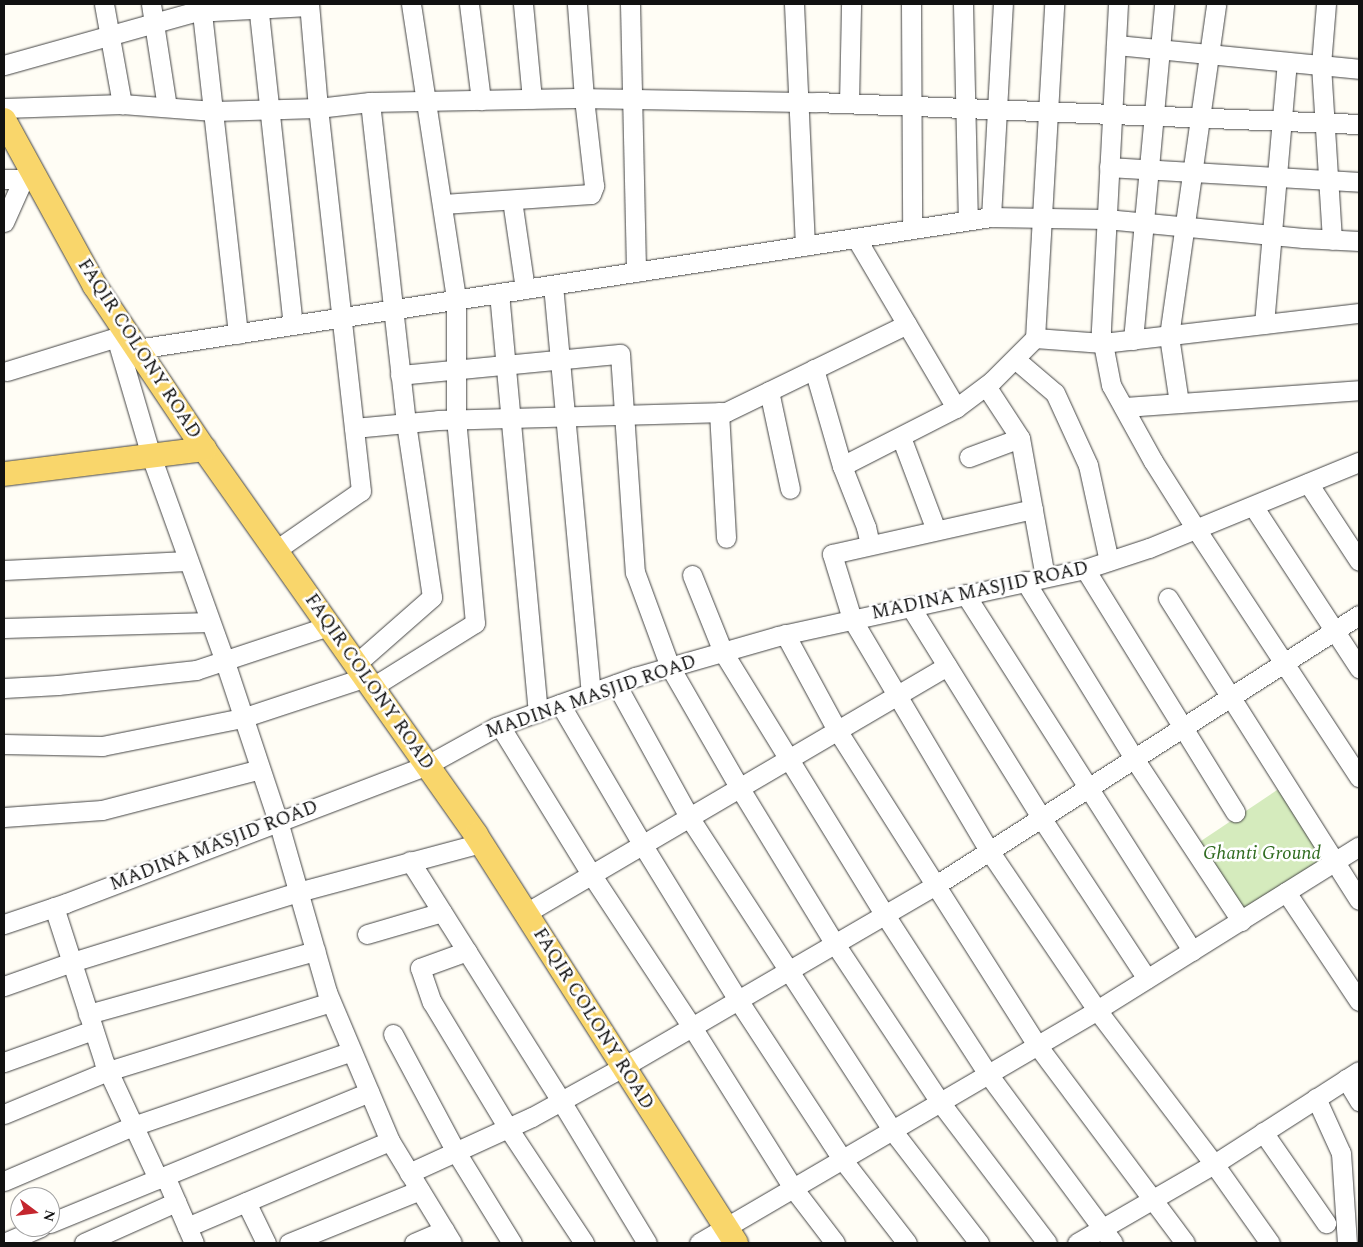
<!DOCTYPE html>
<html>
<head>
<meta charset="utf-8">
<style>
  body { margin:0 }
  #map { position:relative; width:1363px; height:1247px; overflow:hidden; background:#fffdf5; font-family:Spectral,serif }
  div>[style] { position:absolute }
  .green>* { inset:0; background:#d5ebbd }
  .roads { filter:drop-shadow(0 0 1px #444) drop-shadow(0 0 1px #444) }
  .minor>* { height:19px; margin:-9.5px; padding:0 9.5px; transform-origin:9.5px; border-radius:9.5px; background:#fff }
  .major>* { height:24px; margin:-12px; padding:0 12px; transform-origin:12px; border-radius:12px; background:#f9d66b }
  span { translate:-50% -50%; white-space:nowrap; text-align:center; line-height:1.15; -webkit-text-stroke:5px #fff; paint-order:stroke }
  .street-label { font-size:19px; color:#111 }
  .park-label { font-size:19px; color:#2f6b1f; font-style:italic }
  .frame { position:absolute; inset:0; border:5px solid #111; pointer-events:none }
  .north { position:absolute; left:10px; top:1187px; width:50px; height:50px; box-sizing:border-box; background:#fff; border:1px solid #a0a0a0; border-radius:50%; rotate:105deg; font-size:14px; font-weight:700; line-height:20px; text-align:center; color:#111 }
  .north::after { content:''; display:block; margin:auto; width:18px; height:22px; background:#c4262e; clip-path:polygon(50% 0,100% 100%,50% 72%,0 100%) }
</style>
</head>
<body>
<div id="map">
  <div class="green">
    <i style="clip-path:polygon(1286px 784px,1335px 861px,1241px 921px,1192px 847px)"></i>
  </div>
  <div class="roads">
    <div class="minor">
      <i style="left:104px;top:4px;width:102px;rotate:79.8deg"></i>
      <i style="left:151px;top:4px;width:104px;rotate:81.2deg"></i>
      <i style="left:201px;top:4px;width:332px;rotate:83.6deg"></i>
      <i style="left:258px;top:4px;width:323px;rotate:83.8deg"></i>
      <i style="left:469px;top:4px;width:97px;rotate:82.9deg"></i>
      <i style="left:523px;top:4px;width:95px;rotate:84.6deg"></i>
      <i style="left:630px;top:4px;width:268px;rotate:88.7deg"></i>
      <i style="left:794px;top:4px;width:242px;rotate:87.4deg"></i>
      <i style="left:911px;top:4px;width:225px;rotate:89.7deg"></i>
      <i style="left:963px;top:4px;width:216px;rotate:88.7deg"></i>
      <i style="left:1118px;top:4px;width:329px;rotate:93deg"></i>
      <i style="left:1101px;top:333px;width:53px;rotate:79.1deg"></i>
      <i style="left:1111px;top:385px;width:87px;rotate:61.1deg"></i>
      <i style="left:1153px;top:461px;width:80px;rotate:57.7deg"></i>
      <i style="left:1196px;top:529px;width:297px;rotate:56.7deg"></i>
      <i style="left:1326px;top:4px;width:61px;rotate:94.7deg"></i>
      <i style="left:1321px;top:65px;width:175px;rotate:86.4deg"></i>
      <i style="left:1116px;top:45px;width:244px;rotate:5.6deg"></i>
      <i style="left:4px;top:65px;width:197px;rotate:-15.6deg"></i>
      <i style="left:194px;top:12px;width:115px;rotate:-3deg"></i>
      <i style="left:849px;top:103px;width:99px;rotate:-88.8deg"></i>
      <i style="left:4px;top:108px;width:118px;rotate:-1.9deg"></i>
      <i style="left:122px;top:104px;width:92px;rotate:4.4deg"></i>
      <i style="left:214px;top:111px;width:104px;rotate:-1.7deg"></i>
      <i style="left:318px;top:108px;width:52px;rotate:-6.6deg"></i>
      <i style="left:370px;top:102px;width:206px;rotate:-1.1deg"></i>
      <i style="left:576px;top:98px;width:240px;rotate:1deg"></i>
      <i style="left:816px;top:102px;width:543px;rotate:2.32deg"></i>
      <i style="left:1109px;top:167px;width:250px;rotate:3.4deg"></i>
      <i style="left:4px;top:179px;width:19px"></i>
      <i style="left:512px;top:200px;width:90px;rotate:81.7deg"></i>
      <i style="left:443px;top:204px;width:148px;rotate:-3.9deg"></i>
      <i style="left:591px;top:194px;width:9px;rotate:-69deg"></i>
      <i style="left:594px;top:186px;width:89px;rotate:-96.5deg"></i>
      <i style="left:584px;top:98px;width:94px;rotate:-94.3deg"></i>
      <i style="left:991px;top:217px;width:213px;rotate:-86.8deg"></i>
      <i style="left:4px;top:222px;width:61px;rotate:-65.9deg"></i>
      <i style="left:856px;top:238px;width:197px;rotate:59.5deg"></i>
      <i style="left:553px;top:285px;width:410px;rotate:84.7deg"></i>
      <i style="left:499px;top:293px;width:421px;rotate:84.7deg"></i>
      <i style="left:1264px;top:324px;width:263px;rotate:-85deg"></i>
      <i style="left:116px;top:337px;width:124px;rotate:73.6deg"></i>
      <i style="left:151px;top:456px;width:219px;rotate:70.2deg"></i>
      <i style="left:225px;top:662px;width:168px;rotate:71.6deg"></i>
      <i style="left:278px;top:821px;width:178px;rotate:74deg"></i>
      <i style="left:327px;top:992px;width:162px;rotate:67.1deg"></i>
      <i style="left:390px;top:1141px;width:119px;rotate:58.7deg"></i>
      <i style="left:1035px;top:338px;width:68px;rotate:4.2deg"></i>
      <i style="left:1103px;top:343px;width:258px;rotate:-6.7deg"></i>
      <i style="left:1133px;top:340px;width:337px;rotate:-84.7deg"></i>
      <i style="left:137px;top:349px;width:864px;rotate:-8.79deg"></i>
      <i style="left:991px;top:217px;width:115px;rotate:1deg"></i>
      <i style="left:1106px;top:219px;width:198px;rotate:5.5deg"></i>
      <i style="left:1303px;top:238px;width:56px;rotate:3.1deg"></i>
      <i style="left:1015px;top:359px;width:52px;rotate:40.4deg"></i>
      <i style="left:1055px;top:393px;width:79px;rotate:65.4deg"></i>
      <i style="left:1088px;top:465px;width:98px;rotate:77.7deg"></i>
      <i style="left:814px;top:369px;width:101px;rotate:73.9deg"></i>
      <i style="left:842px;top:466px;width:66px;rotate:68.5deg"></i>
      <i style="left:866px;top:527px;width:18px;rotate:77deg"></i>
      <i style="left:7px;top:371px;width:126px;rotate:-17.1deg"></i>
      <i style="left:400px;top:375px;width:221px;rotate:-5.5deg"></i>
      <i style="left:620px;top:354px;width:219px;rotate:86.1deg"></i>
      <i style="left:635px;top:572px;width:101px;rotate:69.8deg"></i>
      <i style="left:670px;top:667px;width:138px;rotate:60.1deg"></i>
      <i style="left:739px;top:787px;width:184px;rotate:58.6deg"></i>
      <i style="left:835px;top:944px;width:190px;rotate:56.4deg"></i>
      <i style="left:940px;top:1102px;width:177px;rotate:52.8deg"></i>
      <i style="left:986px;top:386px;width:62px;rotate:56.8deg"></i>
      <i style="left:1020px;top:438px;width:141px;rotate:79.8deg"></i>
      <i style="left:769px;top:391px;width:100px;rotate:77.9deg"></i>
      <i style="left:1179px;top:403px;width:68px;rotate:-98.5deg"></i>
      <i style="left:1169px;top:336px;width:335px;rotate:-81.9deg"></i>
      <i style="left:1124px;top:407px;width:236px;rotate:-4.1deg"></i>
      <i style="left:719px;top:412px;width:126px;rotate:86.8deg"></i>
      <i style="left:354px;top:428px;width:84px;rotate:-5.4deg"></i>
      <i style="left:438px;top:420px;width:288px;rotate:-1.6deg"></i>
      <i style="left:726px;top:412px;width:201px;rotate:-25.9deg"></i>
      <i style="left:901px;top:437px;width:99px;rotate:69.4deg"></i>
      <i style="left:969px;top:457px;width:54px;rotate:-20.4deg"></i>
      <i style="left:842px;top:466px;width:128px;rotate:-27deg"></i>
      <i style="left:956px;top:408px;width:45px;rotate:-36.9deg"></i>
      <i style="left:992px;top:381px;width:61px;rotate:-45deg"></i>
      <i style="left:1035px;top:338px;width:335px;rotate:-86.7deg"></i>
      <i style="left:1308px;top:483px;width:93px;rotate:56.8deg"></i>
      <i style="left:1253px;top:506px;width:194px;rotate:56.8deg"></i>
      <i style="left:1033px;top:509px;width:206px;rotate:167.4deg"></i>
      <i style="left:832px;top:554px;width:68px;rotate:72.9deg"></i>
      <i style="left:852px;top:619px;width:271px;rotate:59.4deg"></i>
      <i style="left:990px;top:852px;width:191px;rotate:55.9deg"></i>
      <i style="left:1097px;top:1010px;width:193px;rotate:52.8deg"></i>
      <i style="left:1214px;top:1164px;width:97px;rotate:54.7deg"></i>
      <i style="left:276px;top:550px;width:103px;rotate:-34.8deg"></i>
      <i style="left:361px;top:491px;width:385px;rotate:-96.4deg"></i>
      <i style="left:318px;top:108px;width:104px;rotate:-94.9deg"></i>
      <i style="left:1085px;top:569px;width:286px;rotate:58.3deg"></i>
      <i style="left:4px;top:570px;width:183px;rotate:-2.8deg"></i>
      <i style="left:692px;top:575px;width:83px;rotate:68.1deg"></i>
      <i style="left:723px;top:652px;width:309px;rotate:58.4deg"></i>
      <i style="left:885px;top:915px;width:189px;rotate:57.1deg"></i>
      <i style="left:988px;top:1074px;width:210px;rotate:53.5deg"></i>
      <i style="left:1025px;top:581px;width:210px;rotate:58.4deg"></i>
      <i style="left:1135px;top:760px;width:193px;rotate:56.6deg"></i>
      <i style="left:965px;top:594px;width:423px;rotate:57.5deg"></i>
      <i style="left:1168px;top:598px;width:357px;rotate:57.7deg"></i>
      <i style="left:910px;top:606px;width:251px;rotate:58.2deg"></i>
      <i style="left:1042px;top:819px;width:191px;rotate:56.7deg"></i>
      <i style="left:4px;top:628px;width:205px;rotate:-1.7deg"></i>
      <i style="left:785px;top:634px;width:109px;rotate:61.6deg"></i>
      <i style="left:837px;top:730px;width:373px;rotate:57.6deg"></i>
      <i style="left:1037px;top:1045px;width:247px;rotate:53.2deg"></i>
      <i style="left:357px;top:663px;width:100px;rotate:-41.3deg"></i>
      <i style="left:432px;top:597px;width:176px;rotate:-98.5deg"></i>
      <i style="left:406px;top:423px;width:323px;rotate:-96.4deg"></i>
      <i style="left:616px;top:684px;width:152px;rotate:61.2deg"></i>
      <i style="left:689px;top:817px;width:373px;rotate:57deg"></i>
      <i style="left:892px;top:1130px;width:143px;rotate:52.4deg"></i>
      <i style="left:374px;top:686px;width:119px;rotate:-32deg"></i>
      <i style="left:475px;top:623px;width:204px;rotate:-95.3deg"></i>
      <i style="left:456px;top:420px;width:122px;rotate:-90deg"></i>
      <i style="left:456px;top:298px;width:297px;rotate:-98.7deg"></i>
      <i style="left:4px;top:688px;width:54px;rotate:-3.2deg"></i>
      <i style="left:58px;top:685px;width:139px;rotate:-6.2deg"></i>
      <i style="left:196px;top:670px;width:142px;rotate:-18.4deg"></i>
      <i style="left:560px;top:704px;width:162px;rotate:59.6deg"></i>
      <i style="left:642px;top:844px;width:183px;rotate:58.4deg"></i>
      <i style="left:738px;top:1000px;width:190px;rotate:56.8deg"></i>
      <i style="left:842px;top:1159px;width:106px;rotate:52.3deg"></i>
      <i style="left:500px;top:726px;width:174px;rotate:58.4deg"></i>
      <i style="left:591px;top:874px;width:183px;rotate:56.6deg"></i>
      <i style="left:692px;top:1027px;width:190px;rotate:57.9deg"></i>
      <i style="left:793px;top:1188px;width:69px;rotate:52.6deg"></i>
      <i style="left:4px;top:744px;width:98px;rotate:1.2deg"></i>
      <i style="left:102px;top:746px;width:143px;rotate:-11.3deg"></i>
      <i style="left:242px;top:718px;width:131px;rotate:-18.3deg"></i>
      <i style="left:4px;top:817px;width:98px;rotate:-4.1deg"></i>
      <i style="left:102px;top:810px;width:163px;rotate:-14.5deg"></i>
      <i style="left:410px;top:861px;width:284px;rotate:57.8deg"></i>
      <i style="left:561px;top:1101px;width:166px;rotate:58.8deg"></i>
      <i style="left:1286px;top:892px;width:131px;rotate:56.2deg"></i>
      <i style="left:54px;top:907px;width:163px;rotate:72.1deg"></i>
      <i style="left:104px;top:1062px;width:129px;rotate:65.2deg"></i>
      <i style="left:526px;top:913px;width:488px;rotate:-30.4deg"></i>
      <i style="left:4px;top:924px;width:65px;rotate:-18.7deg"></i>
      <i style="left:66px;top:903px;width:386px;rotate:-20.9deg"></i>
      <i style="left:427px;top:765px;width:79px;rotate:-28.8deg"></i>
      <i style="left:496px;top:727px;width:148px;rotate:-19.8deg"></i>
      <i style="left:635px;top:677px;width:149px;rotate:-16deg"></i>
      <i style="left:778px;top:636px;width:314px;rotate:-12.3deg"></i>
      <i style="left:1085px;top:569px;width:67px;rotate:-18.2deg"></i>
      <i style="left:1149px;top:548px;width:227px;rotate:-22.3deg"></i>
      <i style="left:367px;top:934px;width:78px;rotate:-16.3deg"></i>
      <i style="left:467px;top:951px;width:50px;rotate:160.1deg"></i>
      <i style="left:420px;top:968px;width:36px;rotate:71deg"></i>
      <i style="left:432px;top:1002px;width:147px;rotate:58.9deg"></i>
      <i style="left:508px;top:1128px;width:138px;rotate:56.5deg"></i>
      <i style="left:4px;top:986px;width:72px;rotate:-19.4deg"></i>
      <i style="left:72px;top:962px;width:237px;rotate:-17.2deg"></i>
      <i style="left:298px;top:892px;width:189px;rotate:-15deg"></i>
      <i style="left:88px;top:1014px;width:236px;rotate:-15.5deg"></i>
      <i style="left:393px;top:1034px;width:134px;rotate:61.9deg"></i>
      <i style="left:456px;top:1152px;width:107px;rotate:58.4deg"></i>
      <i style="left:4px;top:1062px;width:95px;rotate:-19.8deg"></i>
      <i style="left:1346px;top:1079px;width:26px;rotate:59deg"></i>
      <i style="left:1316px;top:1098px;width:60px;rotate:65.6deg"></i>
      <i style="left:1341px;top:1153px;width:90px;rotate:86.2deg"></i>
      <i style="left:4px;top:1114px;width:113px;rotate:-22.5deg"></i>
      <i style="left:108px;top:1071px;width:233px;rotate:-17.2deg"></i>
      <i style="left:1263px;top:1132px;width:111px;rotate:55.3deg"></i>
      <i style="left:409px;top:1173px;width:135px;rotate:-24.5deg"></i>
      <i style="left:532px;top:1117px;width:104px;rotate:-28.8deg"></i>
      <i style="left:623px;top:1067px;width:362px;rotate:-30.2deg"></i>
      <i style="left:936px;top:885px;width:502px;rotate:-32.55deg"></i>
      <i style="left:165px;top:1176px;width:73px;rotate:66.6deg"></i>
      <i style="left:4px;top:1181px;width:140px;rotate:-23.1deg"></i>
      <i style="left:133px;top:1126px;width:231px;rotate:-18.9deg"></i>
      <i style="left:246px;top:1202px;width:46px;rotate:64deg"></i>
      <i style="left:50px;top:1223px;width:345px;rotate:-22.3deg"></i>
      <i style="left:187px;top:1227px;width:220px;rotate:-23deg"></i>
      <i style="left:4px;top:1243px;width:40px;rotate:-23.4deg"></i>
      <i style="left:84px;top:1243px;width:101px;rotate:-24deg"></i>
      <i style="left:289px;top:1243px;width:141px;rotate:-22deg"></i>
      <i style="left:414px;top:1243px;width:33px;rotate:-23deg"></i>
      <i style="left:699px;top:1243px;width:461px;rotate:-30.3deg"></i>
      <i style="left:1097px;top:1010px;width:309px;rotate:-32deg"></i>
      <i style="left:1077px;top:1243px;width:158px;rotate:-30deg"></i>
      <i style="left:1214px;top:1164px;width:172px;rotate:-32.7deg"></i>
    </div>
    <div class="major">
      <i style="left:4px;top:120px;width:189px;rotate:61.3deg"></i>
      <i style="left:95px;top:286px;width:196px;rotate:56.2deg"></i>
      <i style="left:204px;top:449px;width:472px;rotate:54.8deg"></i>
      <i style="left:476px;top:835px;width:484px;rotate:57.5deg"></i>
      <i style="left:4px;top:474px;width:202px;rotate:-7.1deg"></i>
    </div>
  </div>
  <div class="street-label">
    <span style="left:139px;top:349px;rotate:57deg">FAQIR COLONY ROAD</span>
    <span style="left:980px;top:591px;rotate:-12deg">MADINA MASJID ROAD</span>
    <span style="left:369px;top:682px;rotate:55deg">FAQIR COLONY ROAD</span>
    <span style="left:591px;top:697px;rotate:-19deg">MADINA MASJID ROAD</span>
    <span style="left:214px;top:846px;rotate:-21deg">MADINA MASJID ROAD</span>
    <span style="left:593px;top:1019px;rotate:58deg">FAQIR COLONY ROAD</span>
  </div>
  <div class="park-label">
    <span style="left:1262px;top:854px">Ghanti Ground</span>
  </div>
  <div class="frame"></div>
  <div class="north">N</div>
</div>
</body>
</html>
